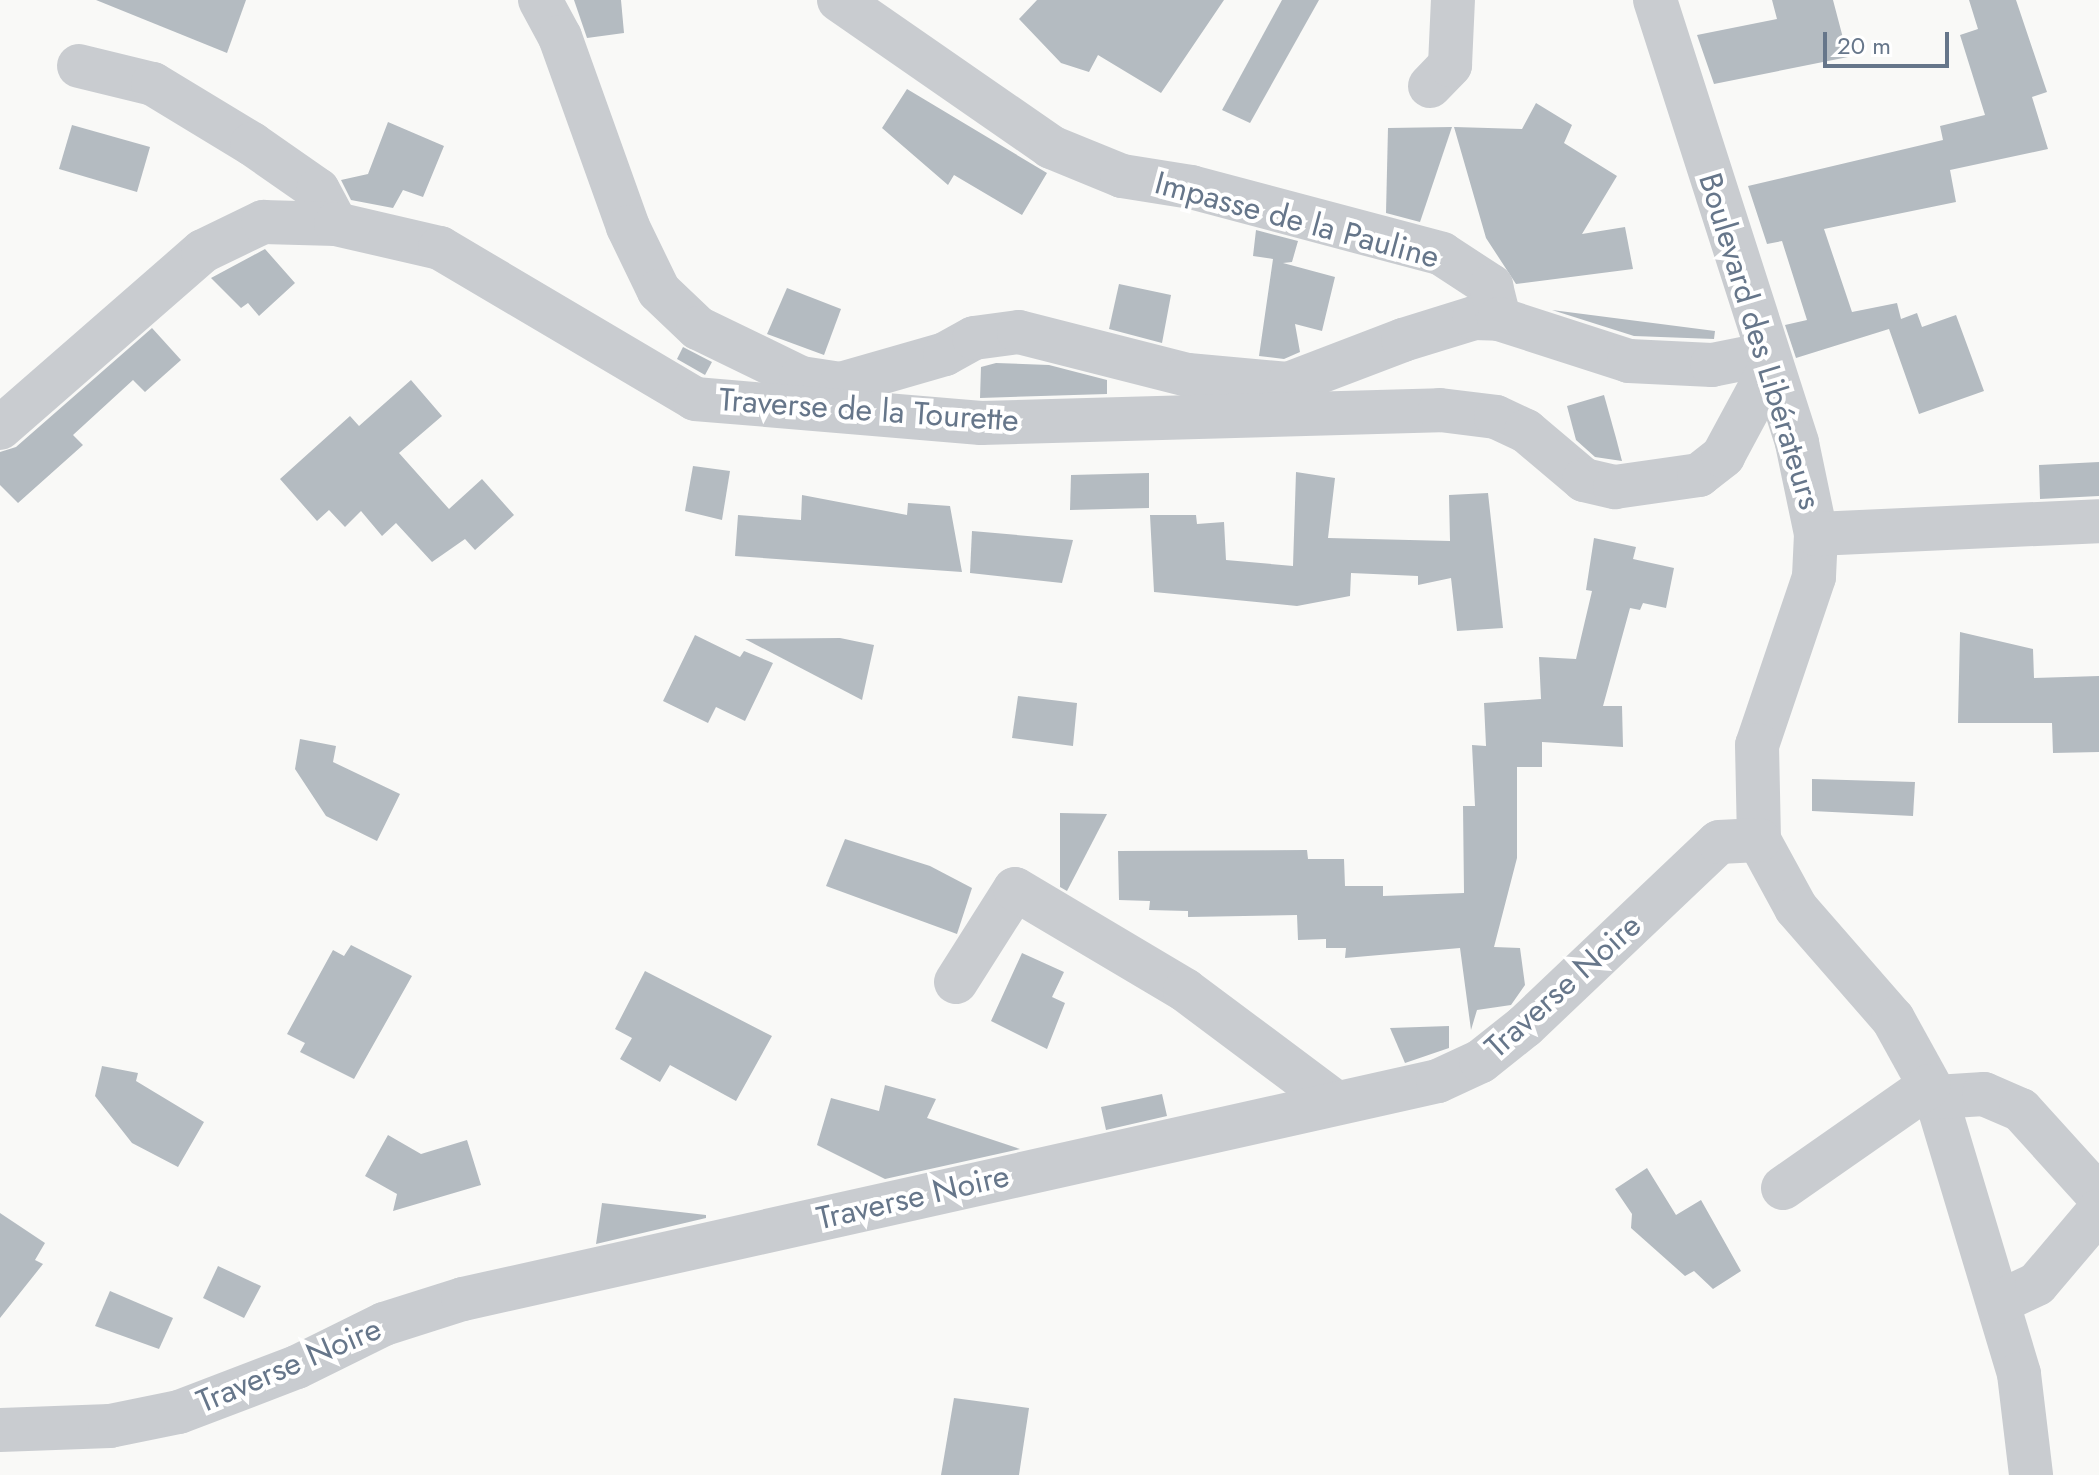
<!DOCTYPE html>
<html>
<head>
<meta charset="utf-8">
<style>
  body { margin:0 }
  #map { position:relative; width:2099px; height:1475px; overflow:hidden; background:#f9f9f7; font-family:Jost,sans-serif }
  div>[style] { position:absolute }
  .building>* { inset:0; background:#b4bbc1 }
  .minor>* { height:44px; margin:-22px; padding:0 22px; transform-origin:22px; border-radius:22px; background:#c9ccd0 }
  span { translate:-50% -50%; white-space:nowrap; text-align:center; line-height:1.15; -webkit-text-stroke:8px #fff; paint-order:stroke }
  .street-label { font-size:32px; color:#66768a }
  .scale { position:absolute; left:1823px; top:32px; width:126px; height:36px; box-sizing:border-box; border:4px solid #66768a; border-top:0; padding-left:10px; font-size:24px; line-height:28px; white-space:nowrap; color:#66768a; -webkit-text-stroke:6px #fff; paint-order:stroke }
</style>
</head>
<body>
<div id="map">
  <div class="building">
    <i style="clip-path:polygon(96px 0,246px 0,227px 53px)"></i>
    <i style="clip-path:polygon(574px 0,621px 0,624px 33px,587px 38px)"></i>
    <i style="clip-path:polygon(1037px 0,1224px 0,1161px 93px,1098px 55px,1089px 72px,1061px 63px,1019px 19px)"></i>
    <i style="clip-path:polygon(1282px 0,1319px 0,1250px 123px,1222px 110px)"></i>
    <i style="clip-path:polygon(1772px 0,1833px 0,1848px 57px,1714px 84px,1697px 35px,1777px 19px)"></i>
    <i style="clip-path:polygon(1969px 0,2016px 0,2047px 92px,2032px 97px,2048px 149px,1950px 170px,1956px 202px,1824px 229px,1852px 312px,1897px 303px,1901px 319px,1917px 313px,1922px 327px,1956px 315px,1984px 391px,1919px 414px,1889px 329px,1796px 358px,1785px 325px,1807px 320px,1782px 241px,1767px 244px,1748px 186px,1943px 140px,1940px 126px,1985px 115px,1960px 35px,1978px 29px)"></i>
    <i style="clip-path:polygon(907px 89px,1047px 173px,1022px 215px,954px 175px,948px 185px,882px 128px)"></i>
    <i style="clip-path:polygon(1536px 103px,1572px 125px,1564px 143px,1617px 176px,1582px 234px,1625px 227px,1633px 269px,1516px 284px,1486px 238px,1454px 127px,1522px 129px)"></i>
    <i style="clip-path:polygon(388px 122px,444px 146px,423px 197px,403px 190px,393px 208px,351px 200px,341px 180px,368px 174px)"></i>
    <i style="clip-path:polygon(72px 125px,150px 147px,137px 192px,59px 169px)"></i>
    <i style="clip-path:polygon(1452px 127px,1420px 222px,1386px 213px,1388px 128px)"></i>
    <i style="clip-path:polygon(1256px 230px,1298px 241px,1292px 262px,1283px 263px,1335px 277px,1322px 331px,1295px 324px,1300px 352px,1284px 359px,1259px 356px,1273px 259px,1253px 256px)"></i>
    <i style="clip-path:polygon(265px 249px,295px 283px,259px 316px,248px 303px,241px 308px,211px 278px)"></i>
    <i style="clip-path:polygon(1119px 284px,1171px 295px,1162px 343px,1109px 329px)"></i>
    <i style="clip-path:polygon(787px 288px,841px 309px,824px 355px,767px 334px)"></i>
    <i style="clip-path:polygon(1552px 310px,1715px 331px,1714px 339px,1634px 336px)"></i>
    <i style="clip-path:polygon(152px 328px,181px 360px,145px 392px,133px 380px,73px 435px,83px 445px,18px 503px,0 485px,0 452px,16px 447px)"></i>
    <i style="clip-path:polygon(683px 347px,712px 362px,705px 375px,677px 359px)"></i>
    <i style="clip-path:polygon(996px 363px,1049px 365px,1107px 380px,1107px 394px,980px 398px,981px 367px)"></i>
    <i style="clip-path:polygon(411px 380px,442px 416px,399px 453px,449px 509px,482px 479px,514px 515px,475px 550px,465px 539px,432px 562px,396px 523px,382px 536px,361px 511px,345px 527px,329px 510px,317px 521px,280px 479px,350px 416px,359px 426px)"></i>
    <i style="clip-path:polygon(1604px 395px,1616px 438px,1622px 461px,1595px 457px,1576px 440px,1567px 406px)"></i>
    <i style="clip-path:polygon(2099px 462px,2099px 496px,2040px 499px,2039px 465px)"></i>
    <i style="clip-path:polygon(693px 466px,730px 471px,722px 520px,685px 511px)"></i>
    <i style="clip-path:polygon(1296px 472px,1335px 478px,1328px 538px,1450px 541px,1449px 495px,1488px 493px,1503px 628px,1457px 631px,1451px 578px,1418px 585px,1418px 576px,1351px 573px,1350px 596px,1297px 606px,1154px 592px,1150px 515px,1196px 515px,1197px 524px,1224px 522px,1226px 560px,1293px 566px)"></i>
    <i style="clip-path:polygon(1149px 473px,1149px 508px,1070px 510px,1071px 475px)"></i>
    <i style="clip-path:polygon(802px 495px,907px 515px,908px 503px,950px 506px,962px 572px,735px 556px,738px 515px,801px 520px)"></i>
    <i style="clip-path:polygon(972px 531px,1073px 540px,1062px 583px,970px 573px)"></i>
    <i style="clip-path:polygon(1594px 538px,1636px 547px,1633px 559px,1674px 568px,1666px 608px,1643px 603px,1640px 610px,1630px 608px,1603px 706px,1622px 706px,1623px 747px,1542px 742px,1542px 767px,1517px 767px,1517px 858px,1494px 947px,1520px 948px,1525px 985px,1511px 1005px,1477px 1010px,1471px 1030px,1460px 948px,1345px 958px,1346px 948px,1326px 948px,1326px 939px,1298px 940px,1297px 915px,1188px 917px,1188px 911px,1149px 910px,1150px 901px,1119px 900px,1118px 851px,1307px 850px,1308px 859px,1344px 859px,1345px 886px,1383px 886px,1383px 896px,1464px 893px,1463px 806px,1475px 806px,1472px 745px,1486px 746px,1484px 703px,1541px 699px,1539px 657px,1576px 659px,1592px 591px,1586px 590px)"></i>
    <i style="clip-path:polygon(1960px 632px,2033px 649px,2034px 678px,2099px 676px,2099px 752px,2053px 753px,2052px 723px,1958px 723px)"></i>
    <i style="clip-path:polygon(695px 635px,740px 657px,744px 651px,773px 663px,745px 721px,716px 707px,708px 723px,663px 701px)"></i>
    <i style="clip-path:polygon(840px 638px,874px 645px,862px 700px,745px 639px)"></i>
    <i style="clip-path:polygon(1018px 696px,1077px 703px,1073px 746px,1012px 738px)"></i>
    <i style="clip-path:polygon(300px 739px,336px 746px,333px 762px,400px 794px,377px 841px,326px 816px,295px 769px)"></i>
    <i style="clip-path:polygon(1812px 779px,1915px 782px,1913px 816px,1812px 811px)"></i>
    <i style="clip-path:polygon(1060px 813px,1107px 814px,1067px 891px,1060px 887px)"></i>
    <i style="clip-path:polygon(845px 839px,930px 866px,972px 888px,957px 934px,826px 886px)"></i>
    <i style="clip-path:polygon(351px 945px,412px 976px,354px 1079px,300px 1052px,305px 1043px,287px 1034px,333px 950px,344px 956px)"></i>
    <i style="clip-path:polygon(1022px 953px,1064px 972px,1052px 997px,1065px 1003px,1047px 1049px,991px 1021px)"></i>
    <i style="clip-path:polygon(645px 971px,772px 1036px,736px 1101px,670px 1065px,660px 1082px,620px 1059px,632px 1038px,615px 1029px)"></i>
    <i style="clip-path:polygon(1449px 1026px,1449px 1048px,1405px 1063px,1390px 1028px)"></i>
    <i style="clip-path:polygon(102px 1066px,138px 1073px,136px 1081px,204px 1122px,178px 1167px,132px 1143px,95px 1096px)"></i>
    <i style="clip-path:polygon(885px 1085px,936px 1099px,927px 1118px,1020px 1149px,885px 1179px,817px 1145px,831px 1098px,879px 1111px)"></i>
    <i style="clip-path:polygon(1162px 1094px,1167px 1116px,1106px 1130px,1101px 1107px)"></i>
    <i style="clip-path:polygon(388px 1135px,421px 1154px,467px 1140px,481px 1185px,393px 1211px,397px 1194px,365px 1176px)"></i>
    <i style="clip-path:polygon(1647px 1168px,1676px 1215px,1701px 1200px,1741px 1271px,1713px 1289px,1694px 1271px,1685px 1276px,1631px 1228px,1632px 1214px,1615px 1189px)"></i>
    <i style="clip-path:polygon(602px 1203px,706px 1215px,706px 1218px,596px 1244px)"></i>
    <i style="clip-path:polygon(0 1213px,45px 1243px,35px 1260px,43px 1264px,0 1318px)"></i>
    <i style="clip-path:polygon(218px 1266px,261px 1286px,244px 1318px,203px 1298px)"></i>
    <i style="clip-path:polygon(110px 1291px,173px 1318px,159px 1349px,95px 1326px)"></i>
    <i style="clip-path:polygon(954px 1398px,1029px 1408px,1019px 1475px,941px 1475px)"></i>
  </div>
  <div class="minor">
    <i style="left:540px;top:0;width:42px;rotate:61.6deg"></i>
    <i style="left:560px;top:37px;width:202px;rotate:70.3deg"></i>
    <i style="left:628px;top:227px;width:71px;rotate:64.2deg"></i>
    <i style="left:659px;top:291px;width:54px;rotate:43.5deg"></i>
    <i style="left:698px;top:328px;width:114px;rotate:25.9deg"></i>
    <i style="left:801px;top:378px;width:40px;rotate:8.5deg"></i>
    <i style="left:841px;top:384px;width:108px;rotate:-16.1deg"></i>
    <i style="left:945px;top:354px;width:33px;rotate:-29deg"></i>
    <i style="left:974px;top:338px;width:45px;rotate:-7.6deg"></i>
    <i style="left:1019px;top:332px;width:174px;rotate:14.3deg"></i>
    <i style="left:1188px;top:375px;width:100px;rotate:5.1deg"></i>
    <i style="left:1288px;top:384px;width:123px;rotate:-20.9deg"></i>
    <i style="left:1403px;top:340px;width:74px;rotate:-17.2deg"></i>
    <i style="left:1474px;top:318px;width:25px;rotate:2deg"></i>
    <i style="left:839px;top:0;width:258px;rotate:34.7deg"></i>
    <i style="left:1051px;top:147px;width:77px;rotate:22.2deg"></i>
    <i style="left:1122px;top:176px;width:70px;rotate:9.1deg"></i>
    <i style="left:1191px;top:187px;width:260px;rotate:14.9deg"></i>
    <i style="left:1442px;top:254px;width:59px;rotate:33.1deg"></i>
    <i style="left:1491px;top:286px;width:34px;rotate:76deg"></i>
    <i style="left:1499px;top:319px;width:137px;rotate:17.9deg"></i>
    <i style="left:1629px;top:361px;width:83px;rotate:2.8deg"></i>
    <i style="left:1712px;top:365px;width:56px;rotate:-11.3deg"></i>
    <i style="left:1655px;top:0;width:465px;rotate:72.2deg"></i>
    <i style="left:1797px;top:443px;width:93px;rotate:78.2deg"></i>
    <i style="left:1816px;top:534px;width:43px;rotate:92.7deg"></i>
    <i style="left:1814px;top:577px;width:177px;rotate:108.7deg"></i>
    <i style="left:1757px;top:745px;width:95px;rotate:88.8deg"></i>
    <i style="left:1759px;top:840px;width:77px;rotate:61.4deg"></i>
    <i style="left:1796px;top:908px;width:147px;rotate:48.9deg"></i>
    <i style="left:1893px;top:1019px;width:89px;rotate:61.1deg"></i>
    <i style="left:1936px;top:1097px;width:289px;rotate:73.3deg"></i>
    <i style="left:2019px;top:1374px;width:102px;rotate:83.2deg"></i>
    <i style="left:79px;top:66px;width:76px;rotate:13.7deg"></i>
    <i style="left:153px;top:84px;width:116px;rotate:31.2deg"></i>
    <i style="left:252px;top:144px;width:80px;rotate:34.9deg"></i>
    <i style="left:318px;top:190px;width:38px;rotate:62deg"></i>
    <i style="left:1430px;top:86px;width:29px;rotate:-46deg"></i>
    <i style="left:1450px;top:65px;width:65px;rotate:-87.4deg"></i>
    <i style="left:0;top:428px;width:269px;rotate:-41.1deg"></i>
    <i style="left:203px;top:251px;width:67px;rotate:-25.8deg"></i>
    <i style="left:263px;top:222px;width:73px;rotate:1.6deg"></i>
    <i style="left:336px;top:224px;width:107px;rotate:13deg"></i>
    <i style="left:440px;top:248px;width:296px;rotate:30.6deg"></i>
    <i style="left:695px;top:399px;width:287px;rotate:4.8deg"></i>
    <i style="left:981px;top:423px;width:459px;rotate:-1.6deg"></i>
    <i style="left:1440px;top:410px;width:56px;rotate:7.1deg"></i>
    <i style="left:1496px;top:417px;width:33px;rotate:25deg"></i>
    <i style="left:1526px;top:431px;width:76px;rotate:40.2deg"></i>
    <i style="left:1584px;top:480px;width:32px;rotate:13deg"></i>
    <i style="left:1615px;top:487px;width:85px;rotate:-8.1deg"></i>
    <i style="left:1699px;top:475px;width:31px;rotate:-38deg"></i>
    <i style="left:1723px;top:456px;width:101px;rotate:-61.7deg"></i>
    <i style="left:1816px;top:534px;width:283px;rotate:-2.6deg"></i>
    <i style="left:956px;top:982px;width:110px;rotate:-57.6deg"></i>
    <i style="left:1015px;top:889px;width:198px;rotate:30.7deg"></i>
    <i style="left:1185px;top:990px;width:184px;rotate:36.8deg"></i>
    <i style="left:1936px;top:1097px;width:48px;rotate:-3.6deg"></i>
    <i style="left:1984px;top:1094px;width:40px;rotate:23.4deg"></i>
    <i style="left:2021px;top:1110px;width:116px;rotate:47.8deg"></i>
    <i style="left:1783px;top:1188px;width:178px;rotate:-34.9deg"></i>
    <i style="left:1999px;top:1302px;width:42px;rotate:-25.3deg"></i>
    <i style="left:2037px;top:1284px;width:96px;rotate:-49.7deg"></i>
    <i style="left:0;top:1430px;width:110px;rotate:-2.1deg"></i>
    <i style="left:110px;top:1426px;width:70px;rotate:-11.5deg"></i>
    <i style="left:179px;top:1412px;width:126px;rotate:-20.9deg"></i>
    <i style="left:297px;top:1367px;width:97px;rotate:-26.3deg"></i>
    <i style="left:384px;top:1324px;width:83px;rotate:-17.6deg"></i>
    <i style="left:463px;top:1299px;width:999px;rotate:-12.6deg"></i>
    <i style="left:1438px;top:1081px;width:47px;rotate:-24.9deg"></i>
    <i style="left:1481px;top:1061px;width:56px;rotate:-38.5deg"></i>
    <i style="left:1525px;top:1026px;width:267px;rotate:-43.5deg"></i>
    <i style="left:1719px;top:842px;width:40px;rotate:-2.9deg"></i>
  </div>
  <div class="street-label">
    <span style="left:1297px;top:220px;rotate:15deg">Impasse de la Pauline</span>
    <span style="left:1760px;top:341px;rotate:73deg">Boulevard des Libérateurs</span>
    <span style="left:869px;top:410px;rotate:4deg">Traverse de la Tourette</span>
    <span style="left:1563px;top:986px;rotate:-42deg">Traverse Noire</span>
    <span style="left:913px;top:1197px;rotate:-13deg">Traverse Noire</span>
    <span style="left:289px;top:1365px;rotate:-23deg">Traverse Noire</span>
  </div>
  <div class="scale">20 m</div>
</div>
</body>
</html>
